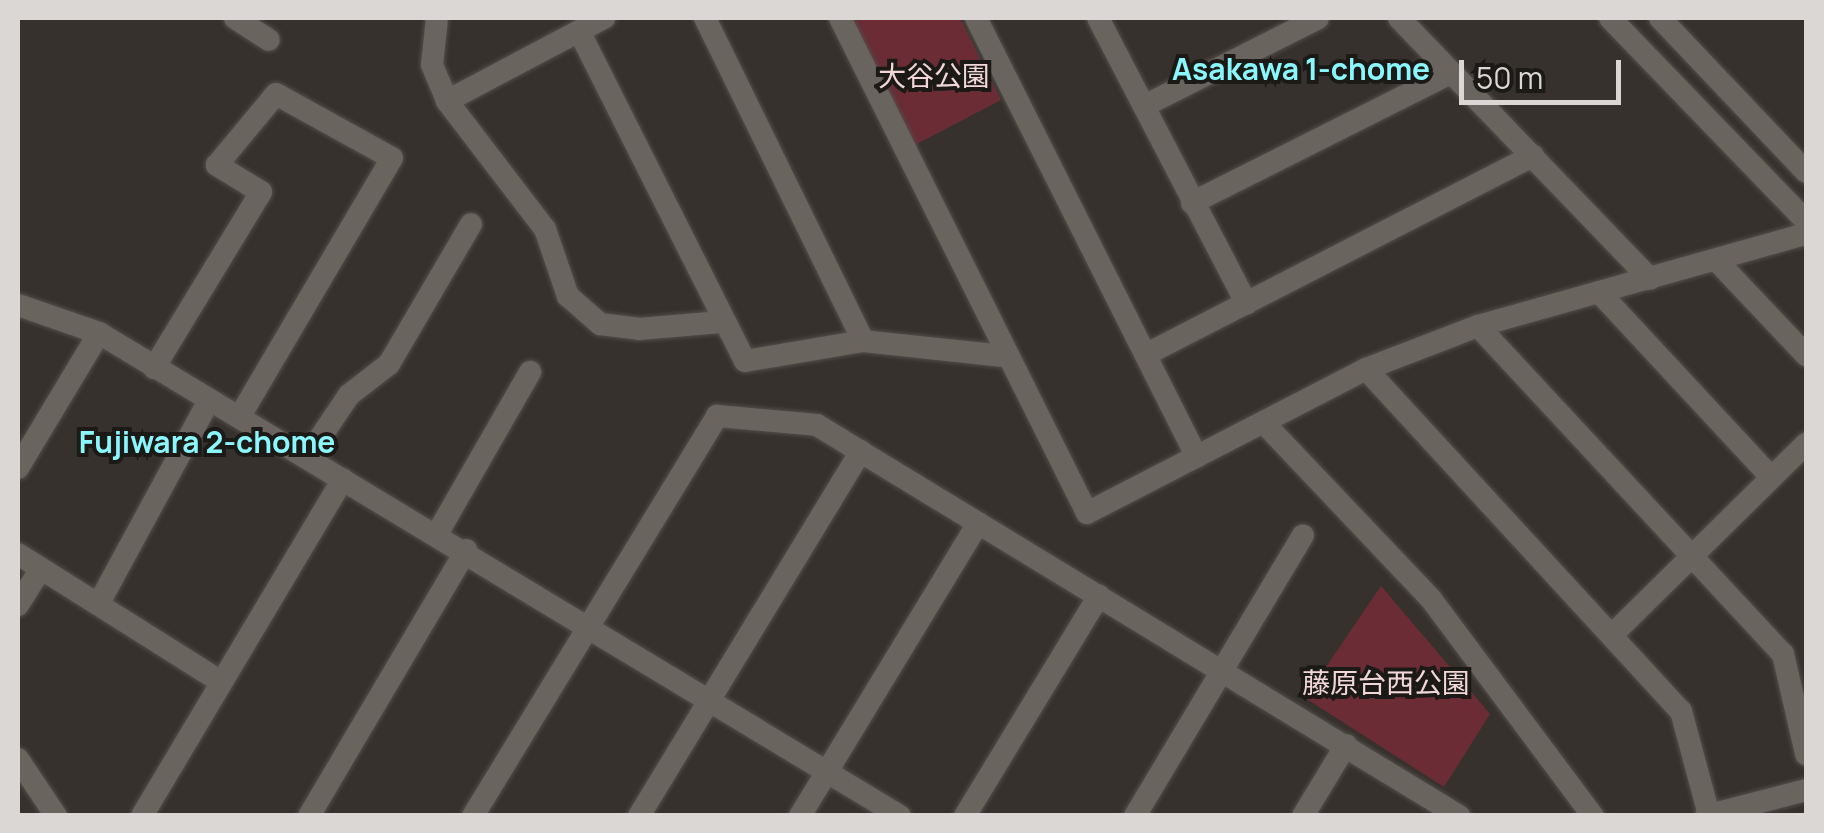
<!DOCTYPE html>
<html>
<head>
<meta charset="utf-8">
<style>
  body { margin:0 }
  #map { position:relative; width:1824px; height:833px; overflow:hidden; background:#36312d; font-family:Manrope,"Noto Sans JP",sans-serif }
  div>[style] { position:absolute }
  .green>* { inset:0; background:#6b2c36 }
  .roads { filter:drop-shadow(0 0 2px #524e4a) drop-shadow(0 0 2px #524e4a) }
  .minor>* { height:22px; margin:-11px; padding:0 11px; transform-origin:11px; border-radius:11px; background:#6a645f }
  span { translate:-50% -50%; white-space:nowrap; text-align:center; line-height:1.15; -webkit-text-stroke:8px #1c1a17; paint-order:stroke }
  .park-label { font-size:28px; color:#f2d7d9 }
  .neighbourhood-label { font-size:30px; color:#8bf7fc; font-weight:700 }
  .frame { position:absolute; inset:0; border:20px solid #dad7d4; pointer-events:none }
  .scale { position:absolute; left:1459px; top:60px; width:162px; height:45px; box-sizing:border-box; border:5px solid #dad7d4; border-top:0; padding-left:12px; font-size:30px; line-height:35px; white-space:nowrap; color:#dad7d4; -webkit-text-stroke:8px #1c1a17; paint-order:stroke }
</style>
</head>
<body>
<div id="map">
  <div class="green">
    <i style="clip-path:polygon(852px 18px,960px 18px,1001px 100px,915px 145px)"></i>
    <i style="clip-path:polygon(1381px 586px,1490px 714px,1444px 787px,1305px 698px)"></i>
  </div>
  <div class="roads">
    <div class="minor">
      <i style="left:235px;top:18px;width:40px;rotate:32.9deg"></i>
      <i style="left:437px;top:18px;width:47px;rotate:96.1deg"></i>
      <i style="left:432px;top:65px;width:39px;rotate:67deg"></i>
      <i style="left:447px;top:101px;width:161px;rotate:52.6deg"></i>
      <i style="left:545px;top:229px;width:71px;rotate:71.1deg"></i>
      <i style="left:568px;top:296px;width:43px;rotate:41.2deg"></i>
      <i style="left:600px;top:324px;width:39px;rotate:7deg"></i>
      <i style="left:639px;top:329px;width:82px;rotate:-4.9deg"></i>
      <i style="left:705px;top:18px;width:360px;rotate:63.9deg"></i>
      <i style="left:840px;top:18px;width:553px;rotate:63.48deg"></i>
      <i style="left:1087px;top:513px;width:314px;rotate:-27.3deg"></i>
      <i style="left:1366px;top:369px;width:120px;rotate:-21deg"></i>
      <i style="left:1478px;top:326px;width:341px;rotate:-15.7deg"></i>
      <i style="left:976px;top:18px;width:491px;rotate:63.3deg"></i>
      <i style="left:1098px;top:18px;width:322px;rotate:62.5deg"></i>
      <i style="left:1399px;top:18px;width:362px;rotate:46.1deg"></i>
      <i style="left:1610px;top:18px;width:282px;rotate:46deg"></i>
      <i style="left:1660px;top:18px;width:212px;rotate:46.5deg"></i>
      <i style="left:579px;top:31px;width:369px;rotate:63.3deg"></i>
      <i style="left:745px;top:361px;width:120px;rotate:-9.6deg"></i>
      <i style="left:863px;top:341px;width:142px;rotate:6.1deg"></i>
      <i style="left:447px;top:101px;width:178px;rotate:-27.9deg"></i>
      <i style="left:1144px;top:106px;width:195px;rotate:-26.8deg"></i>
      <i style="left:1192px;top:203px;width:287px;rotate:-26.7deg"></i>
      <i style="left:1719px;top:263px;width:127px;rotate:46.6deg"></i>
      <i style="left:1599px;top:292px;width:250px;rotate:47.1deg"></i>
      <i style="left:18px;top:305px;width:86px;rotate:19.1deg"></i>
      <i style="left:99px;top:333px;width:935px;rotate:31.09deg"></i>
      <i style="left:1478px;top:326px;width:448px;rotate:47.1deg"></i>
      <i style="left:1783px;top:654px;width:103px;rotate:77deg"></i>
      <i style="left:1147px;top:354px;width:434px;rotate:-27.2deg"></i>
      <i style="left:154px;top:368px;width:206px;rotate:-58.7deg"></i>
      <i style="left:261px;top:192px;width:52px;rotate:-148.5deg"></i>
      <i style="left:217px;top:165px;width:92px;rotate:-50.3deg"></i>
      <i style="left:276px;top:94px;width:132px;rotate:28.9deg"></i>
      <i style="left:392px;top:158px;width:299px;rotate:120.5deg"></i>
      <i style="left:1366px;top:369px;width:465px;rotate:47.4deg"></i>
      <i style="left:1681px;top:711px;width:108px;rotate:74.9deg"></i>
      <i style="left:1265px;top:424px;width:241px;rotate:46.5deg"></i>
      <i style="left:1431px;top:599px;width:271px;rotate:53.3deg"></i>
      <i style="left:308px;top:456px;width:73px;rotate:-56.1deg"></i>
      <i style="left:349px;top:395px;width:51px;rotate:-37.8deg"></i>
      <i style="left:389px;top:364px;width:162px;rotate:-59.6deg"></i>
      <i style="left:18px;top:468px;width:157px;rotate:-59deg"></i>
      <i style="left:437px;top:534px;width:187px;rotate:-60.1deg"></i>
      <i style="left:18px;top:554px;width:239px;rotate:32.2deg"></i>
      <i style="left:99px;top:603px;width:231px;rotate:-61.5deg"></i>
      <i style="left:18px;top:605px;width:41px;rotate:-57.8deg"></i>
      <i style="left:1613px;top:634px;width:271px;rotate:-44.6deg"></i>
      <i style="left:18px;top:759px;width:69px;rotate:56.3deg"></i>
      <i style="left:142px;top:816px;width:392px;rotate:-59.2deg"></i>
      <i style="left:309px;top:816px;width:309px;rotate:-59.4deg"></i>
      <i style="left:473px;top:816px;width:469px;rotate:-58.6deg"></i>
      <i style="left:717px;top:416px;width:100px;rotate:5.1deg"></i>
      <i style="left:817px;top:425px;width:752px;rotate:31.34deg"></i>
      <i style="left:639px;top:816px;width:427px;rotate:-58.7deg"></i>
      <i style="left:800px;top:816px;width:343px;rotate:-58.7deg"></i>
      <i style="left:965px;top:816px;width:258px;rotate:-58.7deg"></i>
      <i style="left:1135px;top:816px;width:327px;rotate:-59.1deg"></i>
      <i style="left:1303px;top:816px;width:83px;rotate:-58.8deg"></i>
      <i style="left:1706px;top:816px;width:103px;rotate:-14.6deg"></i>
    </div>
  </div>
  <div class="park-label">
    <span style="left:934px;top:75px">大谷公園</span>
    <span style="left:1386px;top:682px">藤原台西公園</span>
  </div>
  <div class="neighbourhood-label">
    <span style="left:1301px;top:69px">Asakawa 1-chome</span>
    <span style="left:207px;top:442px">Fujiwara 2-chome</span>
  </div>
  <div class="frame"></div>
  <div class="scale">50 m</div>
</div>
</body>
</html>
